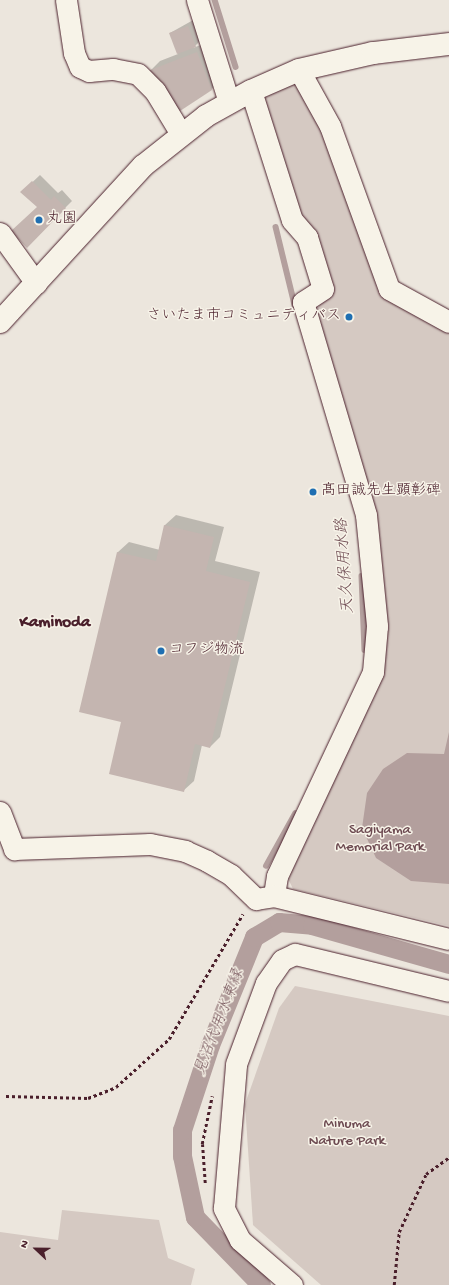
<!DOCTYPE html>
<html>
<head>
<meta charset="utf-8">
<style>
  body { margin:0 }
  #map { position:relative; width:449px; height:1285px; overflow:hidden; background:#ece6dd; font-family:"Gochi Hand","Klee One",sans-serif }
  div>[style] { position:absolute }
  .green>* { inset:0; background:#d5c9c2 }
  .water>* { inset:0; background:#b39f9d }
  .shadow>* { inset:0; background:#0003 }
  .stream>* { height:5.5px; margin:-2.75px; padding:0 2.75px; transform-origin:2.75px; border-radius:2.75px; background:#b39f9d }
  .canal>* { height:19px; margin:-9.5px; padding:0 9.5px; transform-origin:9.5px; border-radius:9.5px; background:#b39f9d }
  .building>* { inset:0; background:#c4b5b0 }
  .path>* { height:2.5px; margin-top:-1.25px; transform-origin:0; background:repeating-linear-gradient(90deg,#4a1f2b 0 3px,transparent 0 6px) }
  .roads { filter:drop-shadow(0 0 1px #4a1f2b) drop-shadow(0 0 1px #4a1f2b) }
  .minor>* { height:21px; margin:-10.5px; padding:0 10.5px; transform-origin:10.5px; border-radius:10.5px; background:#f7f3e8 }
  .major>* { height:22px; margin:-11px; padding:0 11px; transform-origin:11px; border-radius:11px; background:#f7f3e8 }
  .dots>* { width:11px; height:11px; translate:-50% -50%; box-sizing:border-box; border:2px solid #f7f3e8; border-radius:50% }
  span { translate:-50% -50%; white-space:nowrap; text-align:center; line-height:1.15; -webkit-text-stroke:3px #f7f3e8; paint-order:stroke }
  .poi-label { font-size:15px; color:#4a1f2b }
  .left { translate:0 -50%; text-align:left }
  .right { translate:-100% -50%; text-align:right }
  .park-label { font-size:15px; color:#6d4a51 }
  .water-label { font-size:16px; color:#6f4c53; font-style:italic }
  .quarter-label { font-size:17px; color:#4a1f2b; font-weight:700 }
  .north { position:absolute; left:16px; top:1229px; width:40px; height:40px; -webkit-text-stroke:3px #f7f3e8; paint-order:stroke; rotate:292deg; font-size:11px; font-weight:700; line-height:16px; text-align:center; color:#4a1f2b }
  .north::after { content:''; display:block; margin:auto; width:14px; height:18px; background:#4a1f2b; clip-path:polygon(50% 0,100% 100%,50% 72%,0 100%) }
</style>
</head>
<body>
<div id="map">
  <div class="green">
    <i style="clip-path:polygon(294px 81px,323px 132px,379px 291px,449px 331px,449px 926px,293px 889px,286px 874px,360px 725px,381px 666px,378px 526px,313px 317px,328px 289px,311px 232px,290px 192px,259px 103px,274px 91px)"></i>
    <i style="clip-path:polygon(295px 986px,449px 1016px,449px 1285px,321px 1285px,253px 1225px,245px 1104px,279px 1008px)"></i>
    <i style="clip-path:polygon(62px 1210px,159px 1220px,168px 1258px,195px 1269px,191px 1285px,0 1285px,0 1232px,58px 1240px)"></i>
  </div>
  <div class="water">
    <i style="clip-path:polygon(449px 732px,449px 884px,411px 881px,376px 858px,362px 828px,367px 793px,383px 769px,407px 753px,444px 754px)"></i>
  </div>
  <div class="shadow">
    <i style="clip-path:polygon(195px 19px,202px 39px,193px 48px,208px 42px,221px 79px,211px 90px,150px 71px,160px 61px,178px 54px,170px 33px)"></i>
    <i style="clip-path:polygon(40px 175px,58px 193px,62px 190px,72px 201px,27px 246px,38px 207px,22px 192px)"></i>
    <i style="clip-path:polygon(176px 515px,224px 527px,215px 561px,260px 572px,220px 737px,210px 747px,202px 745px,194px 781px,183px 791px,123px 721px,80px 711px,118px 552px,129px 542px,160px 550px,165px 525px)"></i>
  </div>
  <div class="stream">
    <i style="left:215px;top:0;width:70px;rotate:72.6deg"></i>
    <i style="left:276px;top:227px;width:80px;rotate:76.3deg"></i>
    <i style="left:362px;top:576px;width:74px;rotate:87.7deg"></i>
    <i style="left:266px;top:866px;width:60px;rotate:-60.9deg"></i>
  </div>
  <div class="canal">
    <i style="left:261px;top:1285px;width:95px;rotate:-134.1deg"></i>
    <i style="left:195px;top:1217px;width:62px;rotate:-102deg"></i>
    <i style="left:182px;top:1156px;width:26px;rotate:-90deg"></i>
    <i style="left:182px;top:1130px;width:89px;rotate:-71.8deg"></i>
    <i style="left:210px;top:1045px;width:117px;rotate:-67.8deg"></i>
    <i style="left:254px;top:937px;width:29px;rotate:-31deg"></i>
    <i style="left:279px;top:922px;width:33px;rotate:5deg"></i>
    <i style="left:312px;top:925px;width:142px;rotate:15.9deg"></i>
  </div>
  <div class="building">
    <i style="clip-path:polygon(188px 26px,196px 47px,177px 54px,169px 33px)"></i>
    <i style="clip-path:polygon(197px 52px,212px 90px,177px 113px,148px 71px)"></i>
    <i style="clip-path:polygon(32px 181px,51px 200px,54px 196px,66px 208px,27px 248px,11px 231px,37px 207px,20px 192px)"></i>
    <i style="clip-path:polygon(164px 525px,214px 537px,206px 571px,250px 582px,210px 748px,195px 744px,184px 792px,109px 774px,121px 722px,79px 712px,117px 552px,156px 561px)"></i>
  </div>
  <div class="path">
    <i style="left:6px;top:1096px;width:82px;rotate:1.4deg"></i>
    <i style="left:88px;top:1098px;width:30px;rotate:-21deg"></i>
    <i style="left:116px;top:1087px;width:72px;rotate:-42.2deg"></i>
    <i style="left:169px;top:1039px;width:145px;rotate:-59.4deg"></i>
    <i style="left:205px;top:1183px;width:39px;rotate:-94deg"></i>
    <i style="left:202px;top:1144px;width:49px;rotate:-78.2deg"></i>
    <i style="left:394px;top:1285px;width:53px;rotate:-84.6deg"></i>
    <i style="left:399px;top:1232px;width:64px;rotate:-65deg"></i>
    <i style="left:426px;top:1174px;width:29px;rotate:-36deg"></i>
  </div>
  <div class="roads">
    <div class="minor">
      <i style="left:66px;top:0;width:54px;rotate:81.4deg"></i>
      <i style="left:74px;top:53px;width:15px;rotate:67deg"></i>
      <i style="left:80px;top:67px;width:10px;rotate:24deg"></i>
      <i style="left:89px;top:71px;width:24px;rotate:-5deg"></i>
      <i style="left:113px;top:69px;width:25px;rotate:11deg"></i>
      <i style="left:138px;top:74px;width:24px;rotate:45deg"></i>
      <i style="left:155px;top:91px;width:50px;rotate:58.8deg"></i>
      <i style="left:197px;top:0;width:107px;rotate:72.6deg"></i>
      <i style="left:299px;top:70px;width:64px;rotate:61deg"></i>
      <i style="left:330px;top:126px;width:173px;rotate:70.1deg"></i>
      <i style="left:389px;top:289px;width:68px;rotate:28.8deg"></i>
      <i style="left:251px;top:91px;width:135px;rotate:72.4deg"></i>
      <i style="left:292px;top:220px;width:23px;rotate:49deg"></i>
      <i style="left:307px;top:237px;width:54px;rotate:72.9deg"></i>
      <i style="left:323px;top:289px;width:24px;rotate:147deg"></i>
      <i style="left:303px;top:302px;width:222px;rotate:73.5deg"></i>
      <i style="left:366px;top:515px;width:112px;rotate:84.3deg"></i>
      <i style="left:377px;top:626px;width:46px;rotate:95deg"></i>
      <i style="left:373px;top:672px;width:225px;rotate:115.2deg"></i>
      <i style="left:277px;top:876px;width:20px;rotate:99deg"></i>
      <i style="left:274px;top:896px;width:180px;rotate:13.8deg"></i>
      <i style="left:0;top:233px;width:62px;rotate:54.2deg"></i>
      <i style="left:0;top:812px;width:40px;rotate:69deg"></i>
      <i style="left:14px;top:849px;width:136px;rotate:-2.1deg"></i>
      <i style="left:150px;top:844px;width:36px;rotate:11deg"></i>
      <i style="left:185px;top:851px;width:24px;rotate:24deg"></i>
      <i style="left:207px;top:861px;width:28px;rotate:30deg"></i>
      <i style="left:231px;top:875px;width:35px;rotate:44deg"></i>
      <i style="left:256px;top:899px;width:18px;rotate:-9deg"></i>
      <i style="left:292px;top:1285px;width:69px;rotate:-139.1deg"></i>
      <i style="left:240px;top:1240px;width:36px;rotate:-117deg"></i>
      <i style="left:224px;top:1208px;width:144px;rotate:-85.2deg"></i>
      <i style="left:236px;top:1064px;width:86px;rotate:-69.7deg"></i>
      <i style="left:266px;top:983px;width:28px;rotate:-55deg"></i>
      <i style="left:282px;top:960px;width:14px;rotate:-25deg"></i>
      <i style="left:295px;top:954px;width:158px;rotate:13.5deg"></i>
    </div>
    <div class="major">
      <i style="left:0;top:322px;width:212px;rotate:-47.5deg"></i>
      <i style="left:143px;top:166px;width:80px;rotate:-38.4deg"></i>
      <i style="left:206px;top:116px;width:51px;rotate:-29.1deg"></i>
      <i style="left:251px;top:91px;width:52px;rotate:-23.6deg"></i>
      <i style="left:299px;top:70px;width:76px;rotate:-12.9deg"></i>
      <i style="left:373px;top:53px;width:77px;rotate:-6.8deg"></i>
    </div>
  </div>
  <div class="dots">
    <i style="left:39px;top:220px;background:#1f6fb2"></i>
    <i style="left:349px;top:317px;background:#1f6fb2"></i>
    <i style="left:313px;top:492px;background:#1f6fb2"></i>
    <i style="left:161px;top:651px;background:#1f6fb2"></i>
  </div>
  <div class="poi-label">
    <span class="left" style="left:47px;top:220px">丸園</span>
    <span class="right" style="left:341px;top:317px">さいたま市コミュニティバス</span>
    <span class="left" style="left:321px;top:492px">髙田誠先生顕彰碑</span>
    <span class="left" style="left:169px;top:651px">コフジ物流</span>
  </div>
  <div class="park-label">
    <span style="left:380px;top:839px">Sagiyama<br>Memorial Park</span>
    <span style="left:347px;top:1133px">Minuma<br>Nature Park</span>
  </div>
  <div class="water-label">
    <span style="left:347px;top:566px;rotate:-94deg">天久保用水路</span>
    <span style="left:221px;top:1023px;rotate:-69deg">見沼代用水東縁</span>
  </div>
  <div class="quarter-label">
    <span style="left:55px;top:624px">Kaminoda</span>
  </div>
  <div class="north">N</div>
</div>
</body>
</html>
